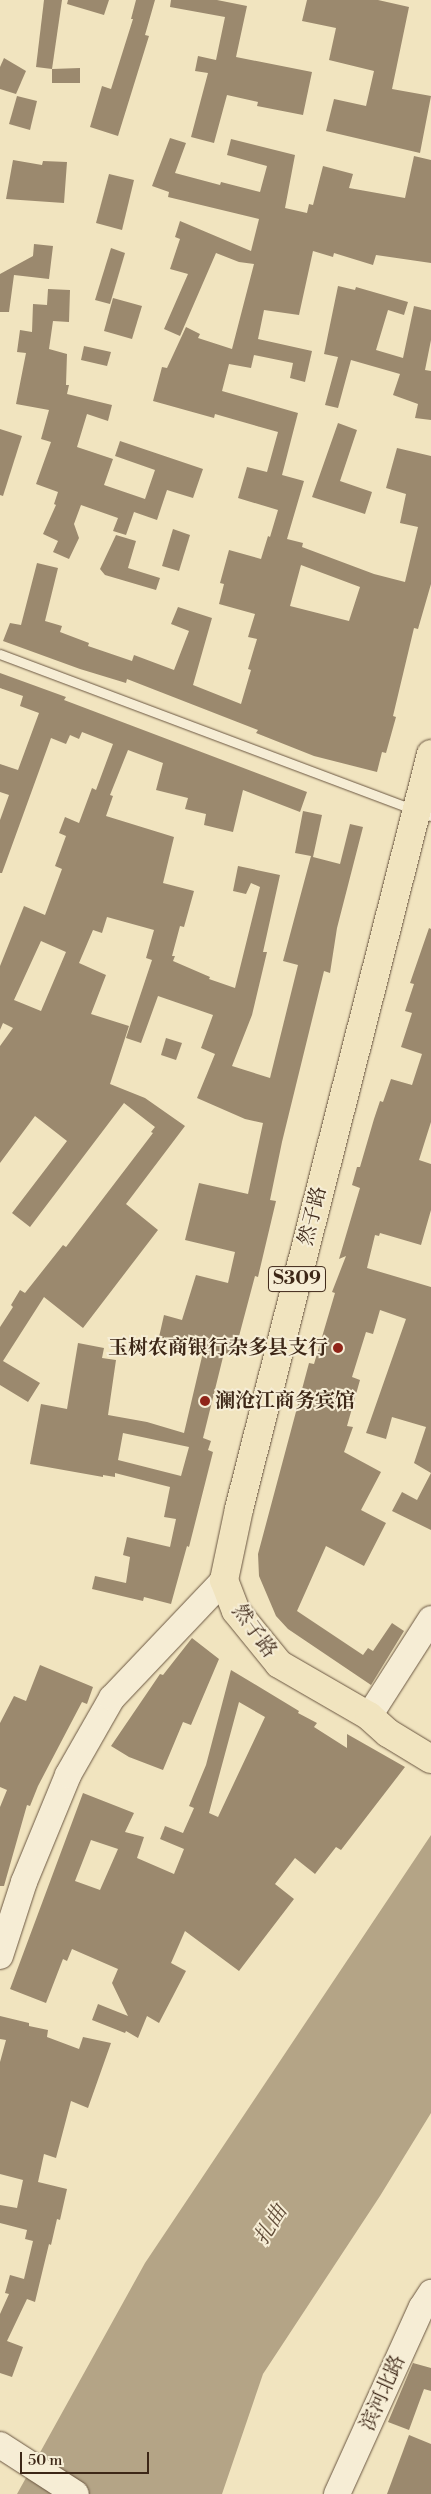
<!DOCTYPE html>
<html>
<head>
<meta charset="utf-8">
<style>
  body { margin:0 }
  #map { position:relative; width:431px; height:2494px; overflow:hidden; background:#f1e4bf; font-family:"Libre Bodoni","Noto Serif SC",serif }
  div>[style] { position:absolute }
  .water>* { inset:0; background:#b4a486 }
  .building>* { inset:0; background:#9b896e }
  .roads { filter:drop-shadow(0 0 1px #6a5641) drop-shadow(0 0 1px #6a5641) }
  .lane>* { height:9px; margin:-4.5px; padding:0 4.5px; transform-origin:4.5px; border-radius:4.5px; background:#f6edd5 }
  .secondary>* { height:26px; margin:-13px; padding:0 13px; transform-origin:13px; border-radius:13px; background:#f6edd5 }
  .primary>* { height:28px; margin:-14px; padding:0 14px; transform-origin:14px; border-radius:14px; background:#f1e4bf }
  .dots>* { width:14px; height:14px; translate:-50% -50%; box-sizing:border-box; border:2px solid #f6edd5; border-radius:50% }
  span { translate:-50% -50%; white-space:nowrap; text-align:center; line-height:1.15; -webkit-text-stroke:4px #f6edd5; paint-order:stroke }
  .shield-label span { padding:1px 4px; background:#f6edd5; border:1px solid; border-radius:4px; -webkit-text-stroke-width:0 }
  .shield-label { font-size:19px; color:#3d2717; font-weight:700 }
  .street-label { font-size:20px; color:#3d2717 }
  .poi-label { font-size:20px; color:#3d2717; font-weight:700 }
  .right { translate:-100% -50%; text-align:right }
  .left { translate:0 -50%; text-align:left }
  .water-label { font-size:21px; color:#614c38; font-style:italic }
  .scale { position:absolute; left:20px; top:2452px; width:129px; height:22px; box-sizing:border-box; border:2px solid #3d2717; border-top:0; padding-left:6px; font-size:15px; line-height:18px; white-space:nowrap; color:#3d2717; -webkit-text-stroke:4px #f6edd5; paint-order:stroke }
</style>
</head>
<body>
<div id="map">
  <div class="water">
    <i style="clip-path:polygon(431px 1835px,431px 2113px,380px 2196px,263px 2374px,222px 2494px,17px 2494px,145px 2263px)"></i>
  </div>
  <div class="building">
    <i style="clip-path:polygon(44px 0,62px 0,52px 69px,36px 67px)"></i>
    <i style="clip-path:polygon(68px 0,109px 0,104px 15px,67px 4px)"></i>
    <i style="clip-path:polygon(136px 0,155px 0,145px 35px,149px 36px,118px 136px,90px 127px,102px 86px,111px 89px,133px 19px,131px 19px)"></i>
    <i style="clip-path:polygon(171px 0,217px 0,247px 6px,236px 57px,312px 72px,303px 115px,257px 106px,258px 102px,227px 95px,214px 143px,191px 137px,208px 73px,195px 71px,198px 56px,216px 60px,225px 17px,170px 7px)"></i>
    <i style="clip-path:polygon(307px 0,378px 0,409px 7px,392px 89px,431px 96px,420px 153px,326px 131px,334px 99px,366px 106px,374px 71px,329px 60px,336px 28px,302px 21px)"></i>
    <i style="clip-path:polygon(4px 58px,26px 71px,16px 94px,0 89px,0 67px)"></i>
    <i style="clip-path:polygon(80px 68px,80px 83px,52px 83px,52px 69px)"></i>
    <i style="clip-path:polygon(17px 96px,37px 101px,30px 130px,9px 124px)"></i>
    <i style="clip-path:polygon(evenodd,170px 138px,186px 143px,175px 173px,220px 185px,221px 182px,260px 192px,267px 166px,227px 155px,231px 139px,295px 155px,285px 208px,307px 213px,309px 204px,313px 205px,323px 166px,353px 174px,349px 188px,405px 198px,414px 156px,431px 160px,431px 263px,376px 255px,373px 265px,334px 253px,333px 257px,313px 251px,299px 315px,264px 310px,258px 339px,312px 351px,305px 382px,290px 378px,293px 363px,254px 355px,251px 368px,229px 364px,222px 391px,298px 413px,282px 475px,304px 481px,287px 539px,303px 543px,302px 547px,374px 574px,405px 582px,418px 527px,400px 523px,406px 494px,386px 488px,397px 448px,431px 456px,431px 584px,418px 629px,414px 628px,393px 716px,396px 717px,386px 753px,382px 752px,377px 772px,314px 756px,256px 733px,258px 730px,127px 679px,126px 683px,80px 669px,3px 641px,10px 623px,21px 625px,37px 563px,58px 568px,45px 621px,62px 626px,60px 632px,89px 643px,88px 646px,132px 661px,134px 655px,174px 670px,189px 631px,171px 624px,178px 607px,212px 618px,193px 685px,241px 704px,251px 670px,248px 669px,257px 639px,248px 637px,255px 614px,219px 604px,224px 584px,220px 583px,229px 550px,261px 559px,268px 536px,270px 537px,278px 510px,238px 498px,247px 467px,267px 472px,278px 432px,215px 414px,214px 418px,153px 401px,162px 367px,167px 368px,186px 327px,200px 334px,198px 338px,232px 349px,254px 264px,239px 262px,216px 253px,180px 336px,164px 329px,188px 274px,170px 269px,180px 239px,175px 237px,180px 221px,251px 251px,259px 219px,168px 197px,169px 192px,152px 186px,170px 138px,301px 565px,360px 587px,349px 621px,290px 606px,301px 565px)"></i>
    <i style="clip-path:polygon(13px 160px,42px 165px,43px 161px,67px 162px,64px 203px,6px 199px)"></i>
    <i style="clip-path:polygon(109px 174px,134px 180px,122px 230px,96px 223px)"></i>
    <i style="clip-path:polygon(34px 244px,53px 246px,49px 279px,14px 275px,9px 312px,0 312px,0 274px,33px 256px)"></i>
    <i style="clip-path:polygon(111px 248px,125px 253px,110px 304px,95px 300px)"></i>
    <i style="clip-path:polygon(338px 286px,355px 290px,356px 287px,408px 302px,404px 315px,388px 310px,376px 350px,403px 358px,414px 306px,431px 310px,431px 340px,425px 370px,431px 371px,431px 420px,415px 418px,418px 404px,393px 395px,400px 374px,351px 360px,338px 408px,325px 405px,338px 357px,324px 354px)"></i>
    <i style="clip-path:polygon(48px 289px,70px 290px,69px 322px,53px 321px,49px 349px,67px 354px,66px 385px,69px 385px,67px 394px,112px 405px,108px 421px,87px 414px,77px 447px,113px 459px,104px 485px,145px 499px,155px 470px,115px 456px,120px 441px,203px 469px,193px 498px,167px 490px,157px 520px,134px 512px,126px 535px,113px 531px,118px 518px,81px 505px,74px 524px,79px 538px,69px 559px,53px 552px,58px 541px,43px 534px,56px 505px,54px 504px,58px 492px,36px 484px,51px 442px,41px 439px,49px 410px,16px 404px,26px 353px,17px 352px,20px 330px,32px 332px,33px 304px,47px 305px)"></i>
    <i style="clip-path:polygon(113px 298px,142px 306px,132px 339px,104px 331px)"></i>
    <i style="clip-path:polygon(84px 346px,111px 352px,107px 366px,81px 360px)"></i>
    <i style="clip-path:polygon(338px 423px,357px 430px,340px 481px,372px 492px,365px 514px,312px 497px)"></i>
    <i style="clip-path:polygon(0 429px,22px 436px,3px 496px,0 495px)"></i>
    <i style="clip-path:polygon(173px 529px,190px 535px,179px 571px,162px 566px)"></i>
    <i style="clip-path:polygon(116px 535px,136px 541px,128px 568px,160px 578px,156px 590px,105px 575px,100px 569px)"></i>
    <i style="clip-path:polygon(evenodd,0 673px,66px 697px,64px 700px,307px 792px,300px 812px,243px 790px,233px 832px,204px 825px,206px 814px,185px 809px,188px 798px,156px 790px,163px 763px,128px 750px,110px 795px,113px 796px,106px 816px,174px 837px,163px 883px,194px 891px,184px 927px,180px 926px,172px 956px,175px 956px,173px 961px,210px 977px,209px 979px,235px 988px,260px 887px,251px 883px,246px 894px,233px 891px,238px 866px,280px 875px,263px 952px,267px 952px,252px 1015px,232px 1066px,270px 1078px,298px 965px,283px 961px,311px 856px,295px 853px,303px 811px,322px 815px,313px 857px,340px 864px,350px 824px,363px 827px,337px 928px,330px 973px,324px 971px,282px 1142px,270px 1200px,276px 1201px,258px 1277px,255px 1276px,234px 1355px,224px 1353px,203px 1438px,211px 1441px,208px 1450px,213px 1452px,189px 1547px,187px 1546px,171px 1604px,144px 1597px,143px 1601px,92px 1589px,95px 1576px,126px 1583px,130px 1557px,123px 1555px,127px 1537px,170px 1547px,176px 1519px,164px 1517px,170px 1487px,115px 1473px,115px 1477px,103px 1475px,103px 1477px,30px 1464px,41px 1404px,67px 1409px,78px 1343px,104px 1348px,102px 1358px,116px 1360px,108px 1415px,147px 1422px,184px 1433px,204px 1348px,159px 1337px,164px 1315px,182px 1320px,196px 1275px,228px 1283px,235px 1252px,185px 1240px,199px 1183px,248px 1194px,263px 1123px,245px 1119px,197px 1098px,215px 1054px,201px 1048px,213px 1015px,158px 996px,141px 1043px,126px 1038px,152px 960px,146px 958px,154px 930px,107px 917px,102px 933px,93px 930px,79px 963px,106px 975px,91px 1014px,129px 1026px,110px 1084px,145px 1098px,185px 1126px,126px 1204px,158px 1230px,83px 1328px,44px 1297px,3px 1361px,40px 1383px,28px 1402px,0 1385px,0 1327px,13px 1307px,11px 1305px,20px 1290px,25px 1293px,63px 1245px,66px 1247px,153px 1133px,151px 1132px,155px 1127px,124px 1103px,30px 1227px,12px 1213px,67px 1141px,35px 1116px,0 1163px,0 1046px,13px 1028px,3px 1023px,0 1030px,0 966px,24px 906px,45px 915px,62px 869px,55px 866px,66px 836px,59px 833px,65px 817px,79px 823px,92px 788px,96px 790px,113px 744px,82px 732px,79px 739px,70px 735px,66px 744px,51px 738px,2px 873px,0 873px,0 820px,9px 795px,0 792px,0 764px,18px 770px,39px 713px,20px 706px,23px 696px,0 688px,0 673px,41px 941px,66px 952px,41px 1011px,14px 1000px,41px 941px,0 673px,123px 1433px,189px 1447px,181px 1476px,118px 1460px,123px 1433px)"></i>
    <i style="clip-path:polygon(429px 928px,431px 929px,431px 1122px,419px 1160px,431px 1164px,431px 1210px,421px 1245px,380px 1233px,379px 1236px,375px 1235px,367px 1268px,431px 1287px,431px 1530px,392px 1511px,402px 1492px,417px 1500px,431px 1473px,414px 1463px,426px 1427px,392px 1417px,386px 1439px,366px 1433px,406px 1319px,380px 1310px,373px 1334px,366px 1332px,352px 1377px,360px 1380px,347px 1426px,353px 1427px,344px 1452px,381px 1472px,361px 1510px,386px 1523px,364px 1566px,326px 1546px,297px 1611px,363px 1655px,368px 1648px,373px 1651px,392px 1623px,404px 1631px,371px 1685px,288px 1629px,276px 1616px,259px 1576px,258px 1554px,309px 1363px,314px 1364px,335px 1293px,332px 1292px,346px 1256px,339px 1259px,360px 1188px,352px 1185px,357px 1167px,360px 1167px,374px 1119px,380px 1101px,383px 1102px,391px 1079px,412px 1085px,422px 1054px,401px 1047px,412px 1013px,405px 1011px,414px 984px,410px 983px)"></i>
    <i style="clip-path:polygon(166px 1038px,182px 1043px,176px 1060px,161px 1055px)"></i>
    <i style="clip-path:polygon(192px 1638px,219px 1659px,191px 1725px,183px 1722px,163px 1770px,129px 1757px,111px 1746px,160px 1674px,163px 1675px)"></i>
    <i style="clip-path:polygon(40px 1665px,93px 1687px,87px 1704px,82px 1702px,38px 1786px,30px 1806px,27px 1805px,4px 1886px,0 1886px,0 1807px,7px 1790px,0 1787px,0 1723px,14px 1696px,26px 1701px)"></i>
    <i style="clip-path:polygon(evenodd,231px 1670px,299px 1711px,298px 1713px,317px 1723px,314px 1727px,347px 1748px,347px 1734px,405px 1767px,341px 1850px,336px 1847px,315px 1874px,295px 1858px,275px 1884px,294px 1899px,239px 1971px,185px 1931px,171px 1963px,186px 1971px,159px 2023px,147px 2016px,138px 2038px,126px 2031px,125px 2033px,92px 2020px,98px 2004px,128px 2016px,112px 1983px,118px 1969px,72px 1949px,67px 1961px,63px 1959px,46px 2003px,10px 1989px,83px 1793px,134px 1813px,125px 1832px,144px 1837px,137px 1858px,174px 1874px,184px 1849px,160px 1839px,165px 1826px,183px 1833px,194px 1808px,189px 1806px,206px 1765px,231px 1670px,239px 1702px,265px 1717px,218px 1817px,209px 1813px,239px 1702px,231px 1670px,91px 1840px,118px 1849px,100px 1890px,75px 1881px,91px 1840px)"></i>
    <i style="clip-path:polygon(0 2016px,29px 2023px,29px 2026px,48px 2030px,47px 2037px,79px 2049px,83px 2037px,111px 2043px,88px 2108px,71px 2101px,56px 2158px,44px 2154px,38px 2182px,67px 2189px,60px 2220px,57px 2219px,51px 2245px,49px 2244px,35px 2302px,27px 2299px,7px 2341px,23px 2347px,12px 2377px,0 2373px,0 2314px,9px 2294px,5px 2293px,10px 2275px,24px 2279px,33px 2241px,25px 2239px,27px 2230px,0 2223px,0 2205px,17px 2208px,23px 2180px,0 2174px,0 2062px,6px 2040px,0 2039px)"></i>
    <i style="clip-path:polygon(413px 2363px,431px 2368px,431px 2391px,424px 2389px,409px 2430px,388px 2422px)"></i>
    <i style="clip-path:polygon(409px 2435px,431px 2444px,431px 2494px,387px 2494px)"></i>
  </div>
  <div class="roads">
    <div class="lane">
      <i style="left:0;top:654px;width:460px;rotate:20.6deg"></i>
    </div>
    <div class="secondary">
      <i style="left:369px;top:1716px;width:115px;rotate:-57.4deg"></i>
      <i style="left:0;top:1956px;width:78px;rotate:-72deg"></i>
      <i style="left:24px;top:1882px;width:116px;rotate:-67.6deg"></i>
      <i style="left:68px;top:1775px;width:89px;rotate:-60.3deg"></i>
      <i style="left:112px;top:1698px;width:163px;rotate:-46.5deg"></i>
      <i style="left:0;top:2445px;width:90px;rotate:32.8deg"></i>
      <i style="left:337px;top:2494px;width:205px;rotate:-65.6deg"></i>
      <i style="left:422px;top:2307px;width:17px;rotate:-57deg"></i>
    </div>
    <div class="primary">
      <i style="left:431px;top:754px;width:779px;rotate:104.27deg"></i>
      <i style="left:239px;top:1509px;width:73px;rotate:101.9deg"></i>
      <i style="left:224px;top:1580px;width:33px;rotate:69deg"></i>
      <i style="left:236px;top:1611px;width:68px;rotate:50.9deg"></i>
      <i style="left:279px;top:1664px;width:104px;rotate:30deg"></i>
      <i style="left:369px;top:1716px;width:25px;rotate:42deg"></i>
      <i style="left:388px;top:1733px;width:50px;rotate:31.2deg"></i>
    </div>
  </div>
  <div class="dots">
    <i style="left:338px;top:1348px;background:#8f2418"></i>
    <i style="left:205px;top:1401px;background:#8f2418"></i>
  </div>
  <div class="shield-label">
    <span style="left:297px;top:1279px">S309</span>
  </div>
  <div class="street-label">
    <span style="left:313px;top:1216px;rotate:-76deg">然子路</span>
    <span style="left:254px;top:1631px;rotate:54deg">然子路</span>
    <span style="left:383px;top:2393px;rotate:-66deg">滨河北路</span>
  </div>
  <div class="poi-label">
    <span class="right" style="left:328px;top:1348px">玉树农商银行杂多县支行</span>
    <span class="left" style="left:215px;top:1401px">澜沧江商务宾馆</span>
  </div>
  <div class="water-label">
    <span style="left:271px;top:2225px;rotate:-58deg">扎曲</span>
  </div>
  <div class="scale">50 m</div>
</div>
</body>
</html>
